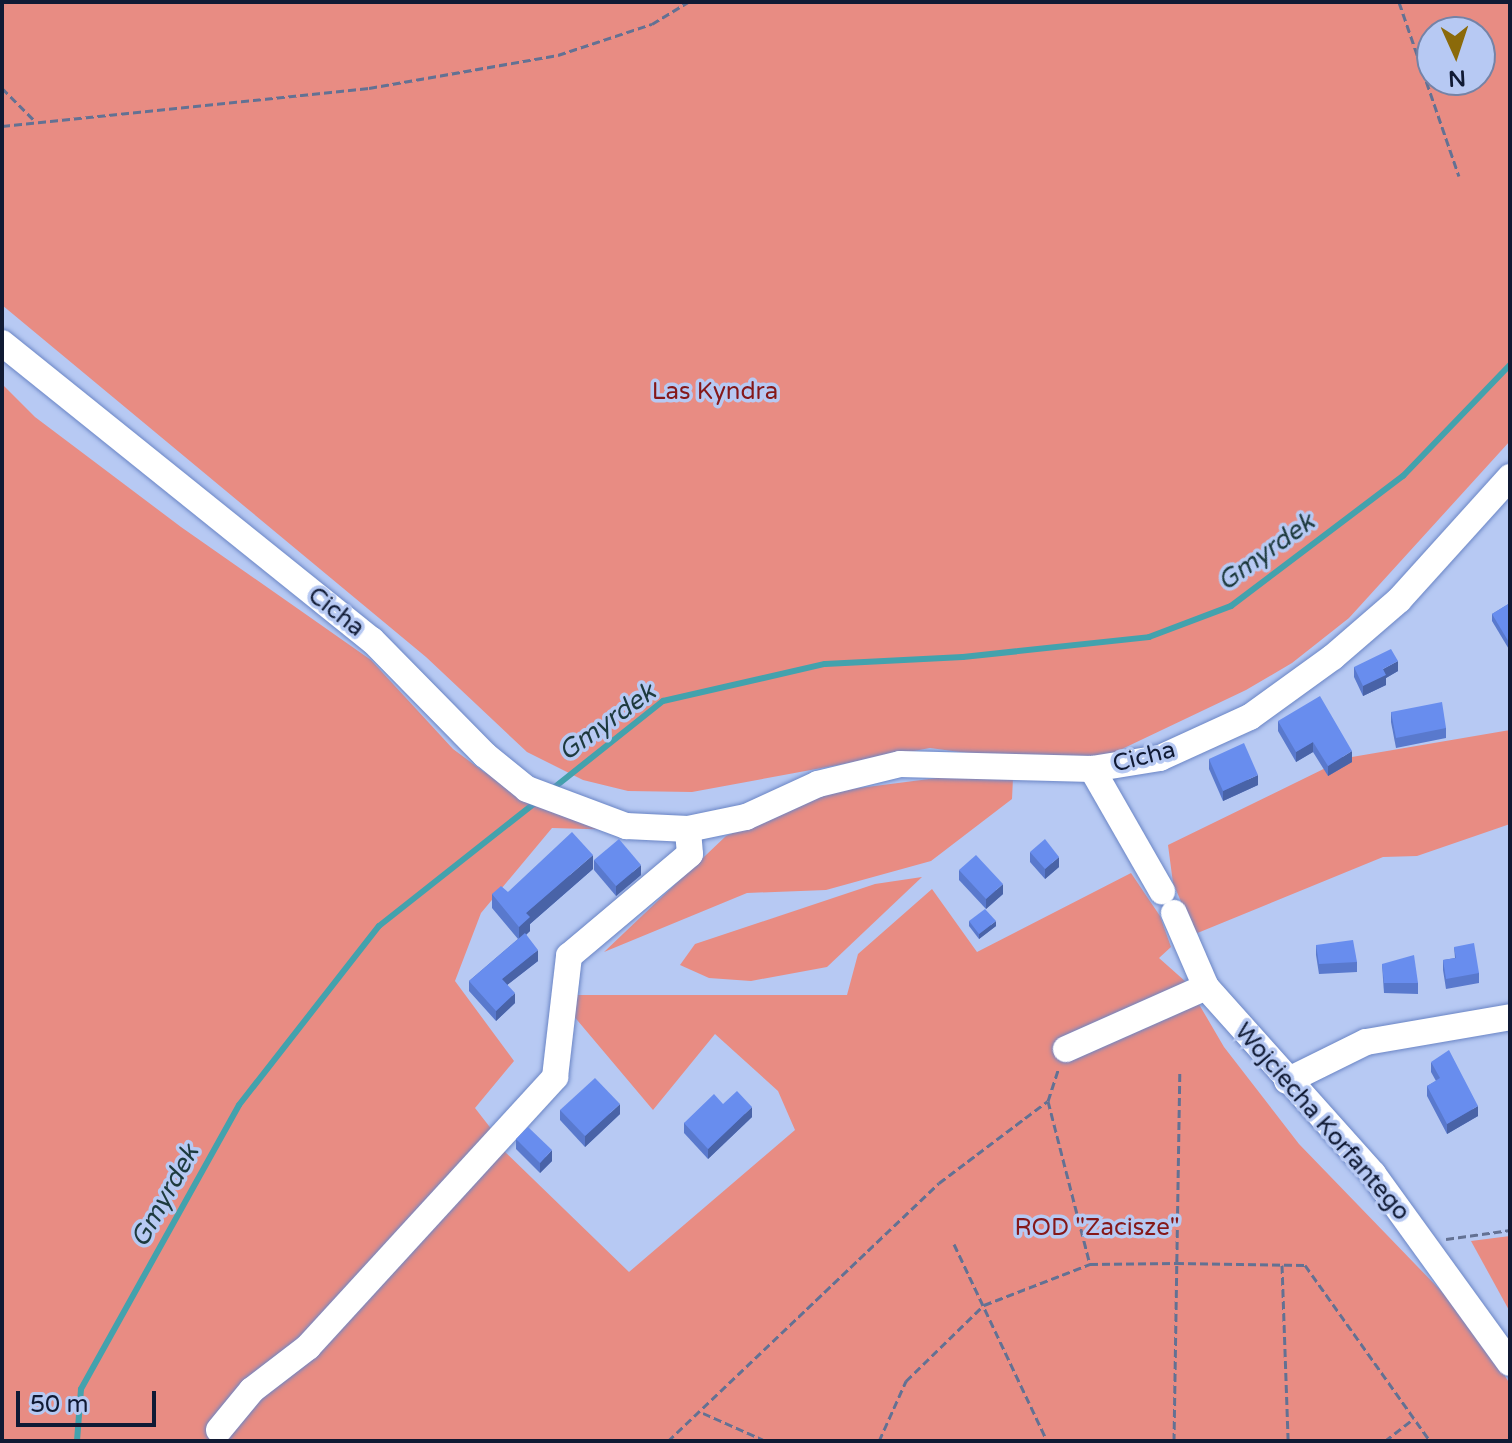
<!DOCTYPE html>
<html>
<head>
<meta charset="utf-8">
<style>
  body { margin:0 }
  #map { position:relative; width:1512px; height:1443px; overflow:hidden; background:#b7c9f3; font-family:"Varela Round",sans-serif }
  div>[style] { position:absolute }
  .green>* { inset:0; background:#e88c83 }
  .stream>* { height:6px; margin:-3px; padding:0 3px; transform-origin:3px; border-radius:3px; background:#43a2ad }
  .path>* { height:3px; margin-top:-1.5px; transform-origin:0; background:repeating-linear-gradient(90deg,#637193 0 8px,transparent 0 12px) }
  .roads { filter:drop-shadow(0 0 2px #6a85c5) drop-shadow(0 0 2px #6a85c5) }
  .minor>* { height:26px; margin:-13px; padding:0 13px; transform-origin:13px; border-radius:13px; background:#fff }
  .wall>* { inset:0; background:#5979cd }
  .shaded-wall>* { inset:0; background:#4963a7 }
  .building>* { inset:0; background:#688dee }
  span { translate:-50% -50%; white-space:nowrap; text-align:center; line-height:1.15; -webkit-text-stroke:7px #b7c9f3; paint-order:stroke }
  .park-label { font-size:24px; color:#851819 }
  .street-label { font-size:24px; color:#101a34 }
  .water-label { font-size:26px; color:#1d3a3e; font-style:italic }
  .frame { position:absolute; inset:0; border:4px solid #101a34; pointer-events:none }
  .north { position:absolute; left:1416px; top:16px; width:80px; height:80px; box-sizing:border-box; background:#b7c9f3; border:2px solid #7483a7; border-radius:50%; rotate:177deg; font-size:22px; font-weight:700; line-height:32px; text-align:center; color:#101a34 }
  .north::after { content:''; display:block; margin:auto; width:28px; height:36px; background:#8b6a0a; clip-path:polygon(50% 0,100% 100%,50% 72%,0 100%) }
  .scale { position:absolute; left:16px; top:1391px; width:140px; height:36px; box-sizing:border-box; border:4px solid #101a34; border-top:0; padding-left:10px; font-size:24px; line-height:28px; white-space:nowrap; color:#101a34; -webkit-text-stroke:6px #b7c9f3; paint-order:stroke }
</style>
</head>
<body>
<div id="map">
  <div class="green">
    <i style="clip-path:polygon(evenodd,2px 2px,1510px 2px,1510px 441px,1349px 618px,1292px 663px,1246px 690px,1101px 759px,1012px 759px,930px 748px,692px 792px,628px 791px,583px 780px,527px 752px,426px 657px,2px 305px,2px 2px,1432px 32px,1480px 32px,1480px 80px,1432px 80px,1432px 32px)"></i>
    <i style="clip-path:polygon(2px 384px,35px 417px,181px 527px,371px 660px,453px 749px,484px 772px,564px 812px,622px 830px,552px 828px,481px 913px,455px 981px,514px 1061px,475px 1108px,496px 1135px,251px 1406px,502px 1149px,629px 1272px,795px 1130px,778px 1091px,715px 1034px,653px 1110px,556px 995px,847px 995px,858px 954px,932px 889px,977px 952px,1131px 873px,1160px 916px,1171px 947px,1159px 958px,1186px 982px,1224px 1047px,1299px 1144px,1445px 1295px,1496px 1362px,1510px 1384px,1510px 1441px,2px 1441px)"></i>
    <i style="clip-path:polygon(1510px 730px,1510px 824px,1417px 856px,1383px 857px,1195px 934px,1173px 883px,1168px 845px,1346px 758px)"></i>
    <i style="clip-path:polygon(937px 778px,1013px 778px,1012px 799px,931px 861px,826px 890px,747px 893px,604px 952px,726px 836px,828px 792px)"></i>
    <i style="clip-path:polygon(922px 877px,827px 967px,751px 981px,709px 978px,680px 965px,695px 944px,875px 884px)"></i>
    <i style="clip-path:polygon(1510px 1236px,1510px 1312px,1471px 1241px)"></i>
  </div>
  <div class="stream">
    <i style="left:551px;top:790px;width:143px;rotate:-38.5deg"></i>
    <i style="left:663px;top:701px;width:166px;rotate:-12.9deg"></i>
    <i style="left:825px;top:664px;width:138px;rotate:-2.9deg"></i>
    <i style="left:963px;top:657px;width:187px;rotate:-6.1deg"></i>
    <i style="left:1149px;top:637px;width:88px;rotate:-20.7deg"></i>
    <i style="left:1231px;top:606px;width:216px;rotate:-37.1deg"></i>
    <i style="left:1403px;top:476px;width:154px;rotate:-46.1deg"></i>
    <i style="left:77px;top:1441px;width:52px;rotate:-85.6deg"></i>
    <i style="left:81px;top:1389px;width:325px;rotate:-60.9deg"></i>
    <i style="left:239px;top:1105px;width:227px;rotate:-52deg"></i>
    <i style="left:379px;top:926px;width:200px;rotate:-38.3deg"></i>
  </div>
  <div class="path">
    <i style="left:1399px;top:2px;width:184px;rotate:71deg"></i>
    <i style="left:2px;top:88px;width:45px;rotate:45deg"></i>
    <i style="left:2px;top:126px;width:369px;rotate:-5.9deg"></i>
    <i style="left:369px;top:88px;width:192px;rotate:-9.9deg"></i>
    <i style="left:558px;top:55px;width:99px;rotate:-18.3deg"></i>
    <i style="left:652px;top:24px;width:42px;rotate:-31.4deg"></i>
    <i style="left:1048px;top:1101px;width:168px;rotate:75.6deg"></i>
    <i style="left:1446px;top:1239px;width:65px;rotate:-8deg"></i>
    <i style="left:954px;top:1244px;width:218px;rotate:64.7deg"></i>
    <i style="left:1282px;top:1265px;width:176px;rotate:88deg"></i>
    <i style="left:703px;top:1413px;width:69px;rotate:24deg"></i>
    <i style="left:668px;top:1441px;width:374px;rotate:-43.6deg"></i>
    <i style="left:939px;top:1183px;width:136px;rotate:-37deg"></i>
    <i style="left:1048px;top:1101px;width:35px;rotate:-72deg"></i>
    <i style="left:879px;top:1441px;width:66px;rotate:-65.8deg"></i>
    <i style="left:906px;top:1381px;width:109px;rotate:-44.3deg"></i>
    <i style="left:984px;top:1305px;width:114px;rotate:-21.1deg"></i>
    <i style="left:1090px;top:1264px;width:86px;rotate:-0.7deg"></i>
    <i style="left:1176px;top:1263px;width:129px;rotate:0.9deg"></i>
    <i style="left:1305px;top:1265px;width:216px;rotate:54.6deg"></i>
    <i style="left:1174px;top:1441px;width:368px;rotate:-89.1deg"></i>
    <i style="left:1385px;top:1441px;width:36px;rotate:-38deg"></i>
  </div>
  <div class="roads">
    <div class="minor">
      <i style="left:2px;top:343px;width:474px;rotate:38.8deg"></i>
      <i style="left:372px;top:640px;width:161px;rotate:45.5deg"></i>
      <i style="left:485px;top:755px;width:54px;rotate:39deg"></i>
      <i style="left:527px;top:789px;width:106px;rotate:20.5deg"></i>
      <i style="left:626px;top:826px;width:62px;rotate:2.8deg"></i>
      <i style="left:688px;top:829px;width:59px;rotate:-11.7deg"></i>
      <i style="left:746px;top:817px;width:79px;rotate:-24.6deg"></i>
      <i style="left:818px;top:784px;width:84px;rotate:-13.7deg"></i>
      <i style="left:900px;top:764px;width:192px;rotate:1.5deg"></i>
      <i style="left:1092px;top:769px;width:69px;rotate:-9.2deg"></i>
      <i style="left:1160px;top:758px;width:99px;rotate:-24.5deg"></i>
      <i style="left:1250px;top:717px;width:102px;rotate:-35.9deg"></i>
      <i style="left:1333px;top:657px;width:87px;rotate:-40.8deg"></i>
      <i style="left:1399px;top:600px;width:166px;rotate:-47.9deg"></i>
      <i style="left:1092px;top:769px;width:141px;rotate:60.2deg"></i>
      <i style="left:1174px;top:913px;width:81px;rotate:66.6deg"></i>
      <i style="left:1206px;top:987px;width:251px;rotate:48.2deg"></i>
      <i style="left:1373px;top:1174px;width:233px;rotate:54.1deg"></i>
      <i style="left:1066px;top:1049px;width:153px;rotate:-23.9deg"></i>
      <i style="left:1287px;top:1081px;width:88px;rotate:-26.3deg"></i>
      <i style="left:1366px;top:1042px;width:146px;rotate:-9.8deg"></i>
      <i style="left:219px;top:1430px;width:52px;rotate:-50.5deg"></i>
      <i style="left:252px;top:1390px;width:71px;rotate:-37.5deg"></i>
      <i style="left:308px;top:1347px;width:366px;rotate:-47.5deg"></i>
      <i style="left:555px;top:1077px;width:122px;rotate:-83.4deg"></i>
      <i style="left:569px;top:956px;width:158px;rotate:-40.1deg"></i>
      <i style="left:690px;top:854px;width:25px;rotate:-95deg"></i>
    </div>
  </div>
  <div class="wall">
    <i style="clip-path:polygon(1510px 603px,1510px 651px,1492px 621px,1492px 614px)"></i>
    <i style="clip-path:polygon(1354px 667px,1398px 671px,1386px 678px,1386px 685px,1363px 696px,1354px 677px)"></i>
    <i style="clip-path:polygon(1391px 712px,1446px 728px,1446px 738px,1396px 748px,1391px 722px)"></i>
    <i style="clip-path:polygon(1278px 721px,1352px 762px,1328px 776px,1313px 752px,1296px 762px,1278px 731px)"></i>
    <i style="clip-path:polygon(1209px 759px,1258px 785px,1223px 801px,1209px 769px)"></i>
    <i style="clip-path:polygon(1030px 852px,1059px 867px,1045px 879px,1030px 862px)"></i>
    <i style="clip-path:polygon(594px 860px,641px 875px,616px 896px,594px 870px)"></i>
    <i style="clip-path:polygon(593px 869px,530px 924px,530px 931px,526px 935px,538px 961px,507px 985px,515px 1003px,496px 1021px,469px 991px,469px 981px,518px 939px,492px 908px,492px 894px,508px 892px)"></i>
    <i style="clip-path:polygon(959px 870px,1003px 894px,986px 909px,959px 880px)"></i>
    <i style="clip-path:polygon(969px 921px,996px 926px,979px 939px,969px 926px)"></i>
    <i style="clip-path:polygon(1316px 945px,1357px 962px,1357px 972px,1319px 974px,1316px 955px)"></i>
    <i style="clip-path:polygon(1454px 947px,1479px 973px,1479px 983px,1446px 989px,1443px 970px,1443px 960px,1455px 958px)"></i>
    <i style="clip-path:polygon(1382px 964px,1418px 983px,1418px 994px,1384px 993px)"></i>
    <i style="clip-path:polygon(1431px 1062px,1478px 1116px,1447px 1134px,1427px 1096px,1427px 1086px,1436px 1081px,1431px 1072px)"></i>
    <i style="clip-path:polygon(723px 1104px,752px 1117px,708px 1159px,684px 1133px,684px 1123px)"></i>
    <i style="clip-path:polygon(560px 1110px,620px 1114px,585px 1147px,560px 1120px)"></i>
    <i style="clip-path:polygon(516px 1139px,552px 1161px,540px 1173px,516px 1149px)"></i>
  </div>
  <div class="shaded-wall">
    <i style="clip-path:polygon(1398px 661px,1398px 671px,1386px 678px,1386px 685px,1363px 696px,1363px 686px,1383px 669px)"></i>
    <i style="clip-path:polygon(1313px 742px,1313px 752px,1296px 762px,1296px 752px)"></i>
    <i style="clip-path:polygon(1352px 751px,1352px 762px,1328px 776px,1328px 766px)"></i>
    <i style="clip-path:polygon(1258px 775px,1258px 785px,1223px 801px,1223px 791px)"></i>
    <i style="clip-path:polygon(593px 855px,593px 869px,530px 924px,530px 931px,519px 941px,519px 927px,526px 913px)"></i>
    <i style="clip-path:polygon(1059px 857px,1059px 867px,1045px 879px,1045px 869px)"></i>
    <i style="clip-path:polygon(641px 865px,641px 875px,616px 896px,616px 886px)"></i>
    <i style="clip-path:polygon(1003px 884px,1003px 894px,986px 909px,986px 899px)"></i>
    <i style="clip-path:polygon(996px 921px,996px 926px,979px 939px,979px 934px)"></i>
    <i style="clip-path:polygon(538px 950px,538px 961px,502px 989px,502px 979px)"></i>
    <i style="clip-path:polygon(515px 993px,515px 1003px,496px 1021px,496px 1011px)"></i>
    <i style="clip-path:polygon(620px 1104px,620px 1114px,585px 1147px,585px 1136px)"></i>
    <i style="clip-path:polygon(1478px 1106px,1478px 1116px,1447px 1134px,1447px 1124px)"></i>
    <i style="clip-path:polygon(752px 1107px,752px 1117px,708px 1159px,708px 1149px)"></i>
    <i style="clip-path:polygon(552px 1150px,552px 1161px,540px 1173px,540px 1163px)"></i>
  </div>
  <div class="building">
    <i style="clip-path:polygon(1510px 603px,1510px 644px,1492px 614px)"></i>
    <i style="clip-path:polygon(1391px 649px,1398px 661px,1383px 669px,1386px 675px,1363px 686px,1354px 667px)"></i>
    <i style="clip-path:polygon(1320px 696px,1352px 751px,1328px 766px,1313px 742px,1296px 752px,1278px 721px)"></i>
    <i style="clip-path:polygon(1442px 702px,1446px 728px,1396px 738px,1391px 712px)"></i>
    <i style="clip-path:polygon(1244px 743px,1258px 775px,1223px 791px,1209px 759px)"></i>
    <i style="clip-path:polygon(572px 832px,593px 855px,526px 913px,530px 917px,519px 927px,492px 894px,501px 886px,508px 892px)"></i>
    <i style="clip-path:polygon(619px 839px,641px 865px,616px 886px,594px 860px)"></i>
    <i style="clip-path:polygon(1045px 839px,1059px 857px,1045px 869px,1030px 852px)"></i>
    <i style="clip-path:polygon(976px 855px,1003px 884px,986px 899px,959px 870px)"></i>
    <i style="clip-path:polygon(985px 909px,996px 921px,979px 934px,969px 921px)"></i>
    <i style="clip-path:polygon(525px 933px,538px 950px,502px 979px,515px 993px,496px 1011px,469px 981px)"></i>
    <i style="clip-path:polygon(1353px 940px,1357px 962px,1319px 964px,1316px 945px)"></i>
    <i style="clip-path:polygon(1474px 943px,1479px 973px,1446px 979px,1443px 960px,1456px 958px,1454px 947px)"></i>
    <i style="clip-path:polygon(1414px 955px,1418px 983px,1384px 983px,1382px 964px)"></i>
    <i style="clip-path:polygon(1449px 1050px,1478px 1106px,1447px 1124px,1427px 1086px,1440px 1078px,1431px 1062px)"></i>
    <i style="clip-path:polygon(595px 1078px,620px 1104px,585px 1136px,560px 1110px)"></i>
    <i style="clip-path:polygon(737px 1091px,752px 1107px,708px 1149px,684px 1123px,714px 1094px,723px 1104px)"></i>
    <i style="clip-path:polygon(528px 1127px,552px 1150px,540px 1163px,516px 1139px)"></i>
  </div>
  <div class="park-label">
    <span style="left:715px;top:392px">Las Kyndra</span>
    <span style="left:1097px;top:1228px">ROD "Zacisze"</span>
  </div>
  <div class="street-label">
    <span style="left:336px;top:612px;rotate:38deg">Cicha</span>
    <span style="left:1144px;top:757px;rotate:-14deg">Cicha</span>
    <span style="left:1322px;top:1122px;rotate:49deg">Wojciecha Korfantego</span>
  </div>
  <div class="water-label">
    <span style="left:1266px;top:552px;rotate:-36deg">Gmyrdek</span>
    <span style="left:607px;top:722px;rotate:-36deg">Gmyrdek</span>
    <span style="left:165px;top:1196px;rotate:-61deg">Gmyrdek</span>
  </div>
  <div class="frame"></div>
  <div class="north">N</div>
  <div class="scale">50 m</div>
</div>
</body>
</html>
